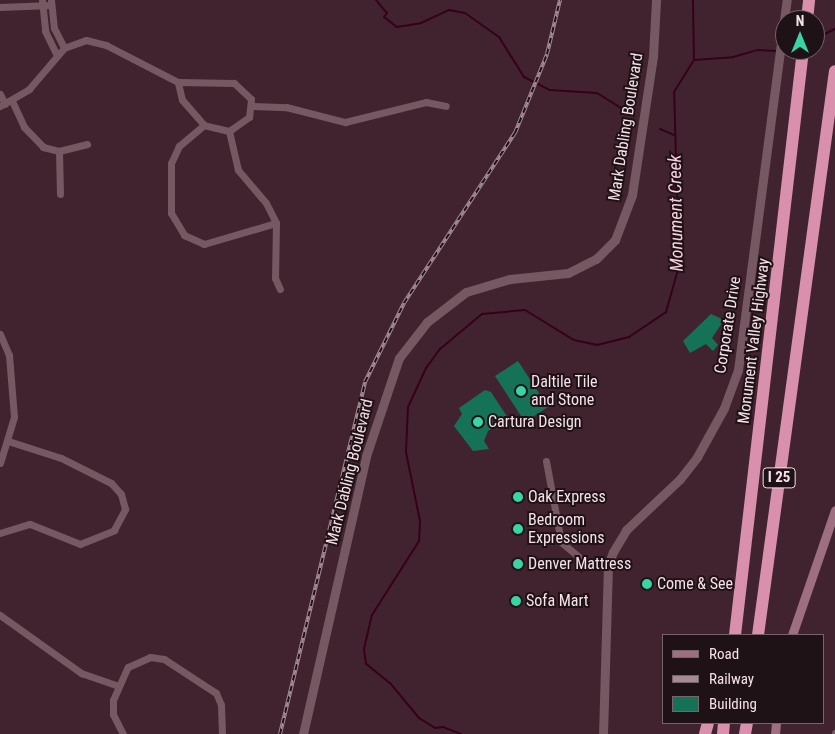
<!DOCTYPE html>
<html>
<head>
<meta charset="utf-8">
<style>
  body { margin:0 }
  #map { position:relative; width:835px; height:734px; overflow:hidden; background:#41232f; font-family:"Roboto Condensed",sans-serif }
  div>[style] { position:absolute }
  .stream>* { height:2px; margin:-1px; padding:0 1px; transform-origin:1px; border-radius:1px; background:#36001b }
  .building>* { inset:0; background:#167257 }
  .minor>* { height:7px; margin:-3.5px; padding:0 3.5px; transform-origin:3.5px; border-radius:3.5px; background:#765863 }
  .tertiary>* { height:9px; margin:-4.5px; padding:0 4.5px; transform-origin:4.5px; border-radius:4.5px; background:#765863 }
  .secondary>* { height:9px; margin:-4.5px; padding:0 4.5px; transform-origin:4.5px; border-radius:4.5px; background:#9e6f81 }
  .motorway>* { height:12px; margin:-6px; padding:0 6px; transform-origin:6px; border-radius:6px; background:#d890ac }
  .rail>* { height:4px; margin-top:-2px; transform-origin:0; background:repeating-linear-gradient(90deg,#1f1217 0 5.5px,#a38a93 0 11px); box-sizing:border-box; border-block:1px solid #a38a93 }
  .dots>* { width:14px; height:14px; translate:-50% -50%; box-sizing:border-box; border:2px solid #1f1217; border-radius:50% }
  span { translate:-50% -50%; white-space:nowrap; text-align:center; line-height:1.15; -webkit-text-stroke:4px #1f1217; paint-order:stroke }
  .shield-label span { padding:1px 4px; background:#1f1217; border:1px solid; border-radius:4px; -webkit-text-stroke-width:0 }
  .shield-label { font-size:15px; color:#f6e1e8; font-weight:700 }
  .street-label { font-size:16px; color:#f6e1e8 }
  .poi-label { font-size:16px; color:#f6e1e8 }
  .left { translate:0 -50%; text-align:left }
  .water-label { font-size:18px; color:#fad1e0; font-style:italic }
  .legend { position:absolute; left:662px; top:634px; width:162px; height:90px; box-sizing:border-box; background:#1f1217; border:1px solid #75656b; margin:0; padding:6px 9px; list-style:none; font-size:15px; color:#f6e1e8 }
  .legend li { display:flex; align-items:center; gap:10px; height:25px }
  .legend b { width:25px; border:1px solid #75656b }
  .north { position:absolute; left:775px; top:10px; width:50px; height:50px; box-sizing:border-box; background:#1f1217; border:1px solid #75656b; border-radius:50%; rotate:0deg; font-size:14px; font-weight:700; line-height:20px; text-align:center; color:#f6e1e8 }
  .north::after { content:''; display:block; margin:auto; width:18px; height:22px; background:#39d4a5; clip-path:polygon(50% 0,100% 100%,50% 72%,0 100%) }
</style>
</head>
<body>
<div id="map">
  <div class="stream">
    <i style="left:376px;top:0;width:17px;rotate:50deg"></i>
    <i style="left:387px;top:13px;width:5px;rotate:127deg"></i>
    <i style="left:384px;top:17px;width:16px;rotate:38deg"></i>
    <i style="left:397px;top:27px;width:24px;rotate:-9deg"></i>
    <i style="left:421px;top:23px;width:31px;rotate:-25deg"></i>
    <i style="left:449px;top:10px;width:16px;rotate:11deg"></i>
    <i style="left:465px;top:13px;width:42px;rotate:35.2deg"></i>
    <i style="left:499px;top:37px;width:47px;rotate:58deg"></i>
    <i style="left:524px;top:77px;width:29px;rotate:27deg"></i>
    <i style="left:550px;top:90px;width:47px;rotate:3.7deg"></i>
    <i style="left:597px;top:93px;width:40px;rotate:32deg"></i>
    <i style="left:815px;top:39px;width:22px;rotate:-27deg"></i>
    <i style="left:785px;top:51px;width:5px;rotate:-11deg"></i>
    <i style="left:694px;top:60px;width:39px;rotate:-4deg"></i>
    <i style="left:733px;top:57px;width:25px;rotate:-16deg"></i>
    <i style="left:757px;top:50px;width:20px;rotate:3deg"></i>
    <i style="left:660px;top:129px;width:15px;rotate:23deg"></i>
    <i style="left:461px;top:734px;width:19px;rotate:-159deg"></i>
    <i style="left:443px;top:727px;width:8px;rotate:173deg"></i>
    <i style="left:435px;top:728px;width:19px;rotate:-148deg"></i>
    <i style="left:419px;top:718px;width:44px;rotate:-129.5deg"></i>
    <i style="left:391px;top:684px;width:32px;rotate:-141deg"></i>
    <i style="left:366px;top:664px;width:15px;rotate:-98deg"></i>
    <i style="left:364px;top:649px;width:35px;rotate:-77deg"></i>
    <i style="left:372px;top:615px;width:88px;rotate:-57.6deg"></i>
    <i style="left:419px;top:541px;width:20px;rotate:-87deg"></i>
    <i style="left:420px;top:521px;width:70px;rotate:-101.5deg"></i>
    <i style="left:406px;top:452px;width:45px;rotate:-87.5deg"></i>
    <i style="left:408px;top:407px;width:43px;rotate:-65.2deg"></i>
    <i style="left:426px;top:368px;width:24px;rotate:-54deg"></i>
    <i style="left:440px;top:349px;width:55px;rotate:-39.8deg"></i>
    <i style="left:482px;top:314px;width:43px;rotate:-5.3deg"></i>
    <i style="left:525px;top:310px;width:57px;rotate:31.5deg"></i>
    <i style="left:574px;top:340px;width:24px;rotate:12deg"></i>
    <i style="left:597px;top:345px;width:33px;rotate:-14deg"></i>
    <i style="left:629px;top:337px;width:45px;rotate:-34deg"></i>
    <i style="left:666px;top:312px;width:48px;rotate:-74.2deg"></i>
    <i style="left:679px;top:266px;width:174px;rotate:-91.6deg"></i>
    <i style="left:674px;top:92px;width:38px;rotate:-58deg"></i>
    <i style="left:694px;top:60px;width:60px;rotate:-91deg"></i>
  </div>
  <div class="building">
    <i style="clip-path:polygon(711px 314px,724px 320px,712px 338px,718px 345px,713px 351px,706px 344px,690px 353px,683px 341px)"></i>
    <i style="clip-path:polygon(518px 361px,548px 407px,525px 422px,495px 376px)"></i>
    <i style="clip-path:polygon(485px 390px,491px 392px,508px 418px,488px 431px,484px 441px,489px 449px,473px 451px,454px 426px,462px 414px,459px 408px)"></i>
  </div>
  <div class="minor">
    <i style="left:42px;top:0;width:31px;rotate:84deg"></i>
    <i style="left:45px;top:31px;width:25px;rotate:64deg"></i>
    <i style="left:51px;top:0;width:28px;rotate:84deg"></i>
    <i style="left:54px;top:28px;width:22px;rotate:63deg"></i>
    <i style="left:0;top:7px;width:51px;rotate:-2.2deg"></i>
    <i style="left:0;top:94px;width:11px;rotate:63deg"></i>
    <i style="left:12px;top:101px;width:29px;rotate:65deg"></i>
    <i style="left:24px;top:127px;width:28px;rotate:46deg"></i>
    <i style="left:43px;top:147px;width:16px;rotate:14deg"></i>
    <i style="left:59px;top:151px;width:29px;rotate:-14deg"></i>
    <i style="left:0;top:106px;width:34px;rotate:-30deg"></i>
    <i style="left:29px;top:89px;width:54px;rotate:-49.5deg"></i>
    <i style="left:64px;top:48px;width:23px;rotate:-20deg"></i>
    <i style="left:86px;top:40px;width:21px;rotate:14deg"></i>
    <i style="left:106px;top:45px;width:81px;rotate:27.2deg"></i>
    <i style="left:178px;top:82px;width:56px;rotate:1deg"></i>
    <i style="left:234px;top:83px;width:23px;rotate:43deg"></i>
    <i style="left:251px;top:99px;width:18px;rotate:96deg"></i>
    <i style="left:249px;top:117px;width:24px;rotate:145deg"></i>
    <i style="left:229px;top:131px;width:26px;rotate:-167deg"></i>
    <i style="left:204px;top:125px;width:33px;rotate:-131deg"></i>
    <i style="left:182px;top:100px;width:18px;rotate:-103deg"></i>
    <i style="left:252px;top:106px;width:34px;rotate:2deg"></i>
    <i style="left:286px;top:107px;width:61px;rotate:14.3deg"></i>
    <i style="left:345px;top:122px;width:83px;rotate:-13.9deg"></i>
    <i style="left:426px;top:102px;width:20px;rotate:11deg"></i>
    <i style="left:204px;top:125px;width:33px;rotate:140deg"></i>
    <i style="left:179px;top:146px;width:19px;rotate:115deg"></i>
    <i style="left:171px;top:163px;width:50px;rotate:90deg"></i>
    <i style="left:171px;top:213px;width:26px;rotate:59deg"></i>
    <i style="left:184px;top:235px;width:22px;rotate:24deg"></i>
    <i style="left:204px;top:244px;width:75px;rotate:-16.3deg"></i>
    <i style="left:229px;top:131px;width:40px;rotate:77deg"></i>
    <i style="left:238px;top:170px;width:43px;rotate:49.7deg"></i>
    <i style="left:266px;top:203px;width:22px;rotate:63deg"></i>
    <i style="left:276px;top:223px;width:55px;rotate:91deg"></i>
    <i style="left:275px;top:278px;width:12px;rotate:66deg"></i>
    <i style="left:59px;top:151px;width:43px;rotate:88.7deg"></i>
    <i style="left:0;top:334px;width:23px;rotate:67deg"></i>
    <i style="left:9px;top:355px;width:62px;rotate:85.4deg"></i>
    <i style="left:14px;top:417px;width:48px;rotate:106.9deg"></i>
    <i style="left:546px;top:461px;width:82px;rotate:79.5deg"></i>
    <i style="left:561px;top:542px;width:30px;rotate:40deg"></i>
    <i style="left:584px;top:561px;width:24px;rotate:9deg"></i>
    <i style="left:0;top:533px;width:31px;rotate:-17deg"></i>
    <i style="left:30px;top:524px;width:54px;rotate:21.8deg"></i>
    <i style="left:80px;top:544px;width:37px;rotate:-22deg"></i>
    <i style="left:114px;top:530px;width:24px;rotate:-62deg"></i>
    <i style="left:125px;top:509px;width:16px;rotate:-105deg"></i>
    <i style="left:121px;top:494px;width:15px;rotate:-132deg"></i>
    <i style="left:111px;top:483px;width:56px;rotate:-153.4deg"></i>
    <i style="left:61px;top:458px;width:56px;rotate:-162.2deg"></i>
    <i style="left:0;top:615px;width:100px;rotate:35.6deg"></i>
    <i style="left:81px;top:673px;width:39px;rotate:19deg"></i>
    <i style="left:123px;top:734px;width:22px;rotate:-117deg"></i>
    <i style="left:113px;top:714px;width:14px;rotate:-90deg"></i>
    <i style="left:113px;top:700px;width:36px;rotate:-66deg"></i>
    <i style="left:128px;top:667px;width:24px;rotate:-24deg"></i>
    <i style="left:150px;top:657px;width:14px;rotate:8deg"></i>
    <i style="left:164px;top:659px;width:62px;rotate:33.2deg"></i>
    <i style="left:216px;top:693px;width:13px;rotate:67deg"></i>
    <i style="left:221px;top:705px;width:29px;rotate:88deg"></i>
    <i style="left:835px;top:734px;width:1px;rotate:-90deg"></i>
  </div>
  <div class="tertiary">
    <i style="left:303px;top:734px;width:285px;rotate:-77.2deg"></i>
    <i style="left:366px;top:456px;width:103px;rotate:-71.4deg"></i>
    <i style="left:399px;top:358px;width:46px;rotate:-52.1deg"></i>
    <i style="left:427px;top:322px;width:49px;rotate:-37.6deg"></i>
    <i style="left:466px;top:292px;width:46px;rotate:-16.5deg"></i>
    <i style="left:510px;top:279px;width:58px;rotate:-5.9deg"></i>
    <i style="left:568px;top:273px;width:31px;rotate:-27deg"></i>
    <i style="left:596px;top:259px;width:27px;rotate:-45deg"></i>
    <i style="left:615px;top:240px;width:48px;rotate:-69.3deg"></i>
    <i style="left:632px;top:195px;width:141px;rotate:-81.4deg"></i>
    <i style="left:653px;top:56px;width:56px;rotate:-86.9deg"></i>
    <i style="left:603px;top:734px;width:169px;rotate:-88.3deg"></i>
    <i style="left:608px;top:565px;width:14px;rotate:-69deg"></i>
    <i style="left:613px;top:552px;width:26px;rotate:-59deg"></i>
    <i style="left:626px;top:530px;width:74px;rotate:-43.4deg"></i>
    <i style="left:680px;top:479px;width:28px;rotate:-52deg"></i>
    <i style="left:697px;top:457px;width:56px;rotate:-61.1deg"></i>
    <i style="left:724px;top:408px;width:40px;rotate:-69.8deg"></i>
    <i style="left:738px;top:370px;width:373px;rotate:-82.5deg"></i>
  </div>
  <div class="secondary">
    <i style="left:792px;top:635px;width:132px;rotate:-71deg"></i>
    <i style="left:775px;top:734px;width:11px;rotate:-85deg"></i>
  </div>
  <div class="motorway">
    <i style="left:807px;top:20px;width:20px;rotate:-84deg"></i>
    <i style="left:735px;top:635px;width:589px;rotate:-83.37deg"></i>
    <i style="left:758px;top:635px;width:569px;rotate:-82.23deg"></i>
    <i style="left:705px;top:734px;width:11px;rotate:-75deg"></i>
    <i style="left:723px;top:734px;width:11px;rotate:-85deg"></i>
    <i style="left:745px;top:734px;width:11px;rotate:-80deg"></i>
  </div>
  <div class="rail">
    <i style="left:280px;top:734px;width:362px;rotate:-76.4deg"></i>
    <i style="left:365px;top:382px;width:88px;rotate:-63.7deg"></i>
    <i style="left:404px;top:303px;width:203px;rotate:-56.9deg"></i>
    <i style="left:515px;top:133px;width:85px;rotate:-67.9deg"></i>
    <i style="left:547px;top:54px;width:56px;rotate:-76.5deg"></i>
  </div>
  <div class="dots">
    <i style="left:521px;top:391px;background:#39d4a5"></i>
    <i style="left:478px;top:422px;background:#39d4a5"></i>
    <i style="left:518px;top:497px;background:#39d4a5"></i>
    <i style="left:518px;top:529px;background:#39d4a5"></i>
    <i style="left:518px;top:564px;background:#39d4a5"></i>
    <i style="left:647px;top:584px;background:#39d4a5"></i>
    <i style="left:516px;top:601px;background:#39d4a5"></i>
  </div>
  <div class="shield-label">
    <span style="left:779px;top:478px">I 25</span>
  </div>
  <div class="street-label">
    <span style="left:626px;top:127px;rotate:-81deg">Mark Dabling Boulevard</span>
    <span style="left:728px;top:325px;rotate:-81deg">Corporate Drive</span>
    <span style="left:754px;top:341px;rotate:-83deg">Monument Valley Highway</span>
    <span style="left:350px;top:472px;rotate:-76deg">Mark Dabling Boulevard</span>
  </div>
  <div class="poi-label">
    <span class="left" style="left:531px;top:391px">Daltile Tile<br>and Stone</span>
    <span class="left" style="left:488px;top:422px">Cartura Design</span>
    <span class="left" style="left:528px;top:497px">Oak Express</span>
    <span class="left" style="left:528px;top:529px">Bedroom<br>Expressions</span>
    <span class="left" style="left:528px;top:564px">Denver Mattress</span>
    <span class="left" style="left:657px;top:584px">Come &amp; See</span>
    <span class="left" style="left:526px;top:601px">Sofa Mart</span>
  </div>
  <div class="water-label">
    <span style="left:676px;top:213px;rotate:-91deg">Monument Creek</span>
  </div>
  <ul class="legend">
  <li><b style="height:6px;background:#9e6f81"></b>Road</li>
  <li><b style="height:6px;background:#a38a93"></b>Railway</li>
  <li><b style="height:14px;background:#167257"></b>Building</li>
  </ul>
  <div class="north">N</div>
</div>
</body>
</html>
